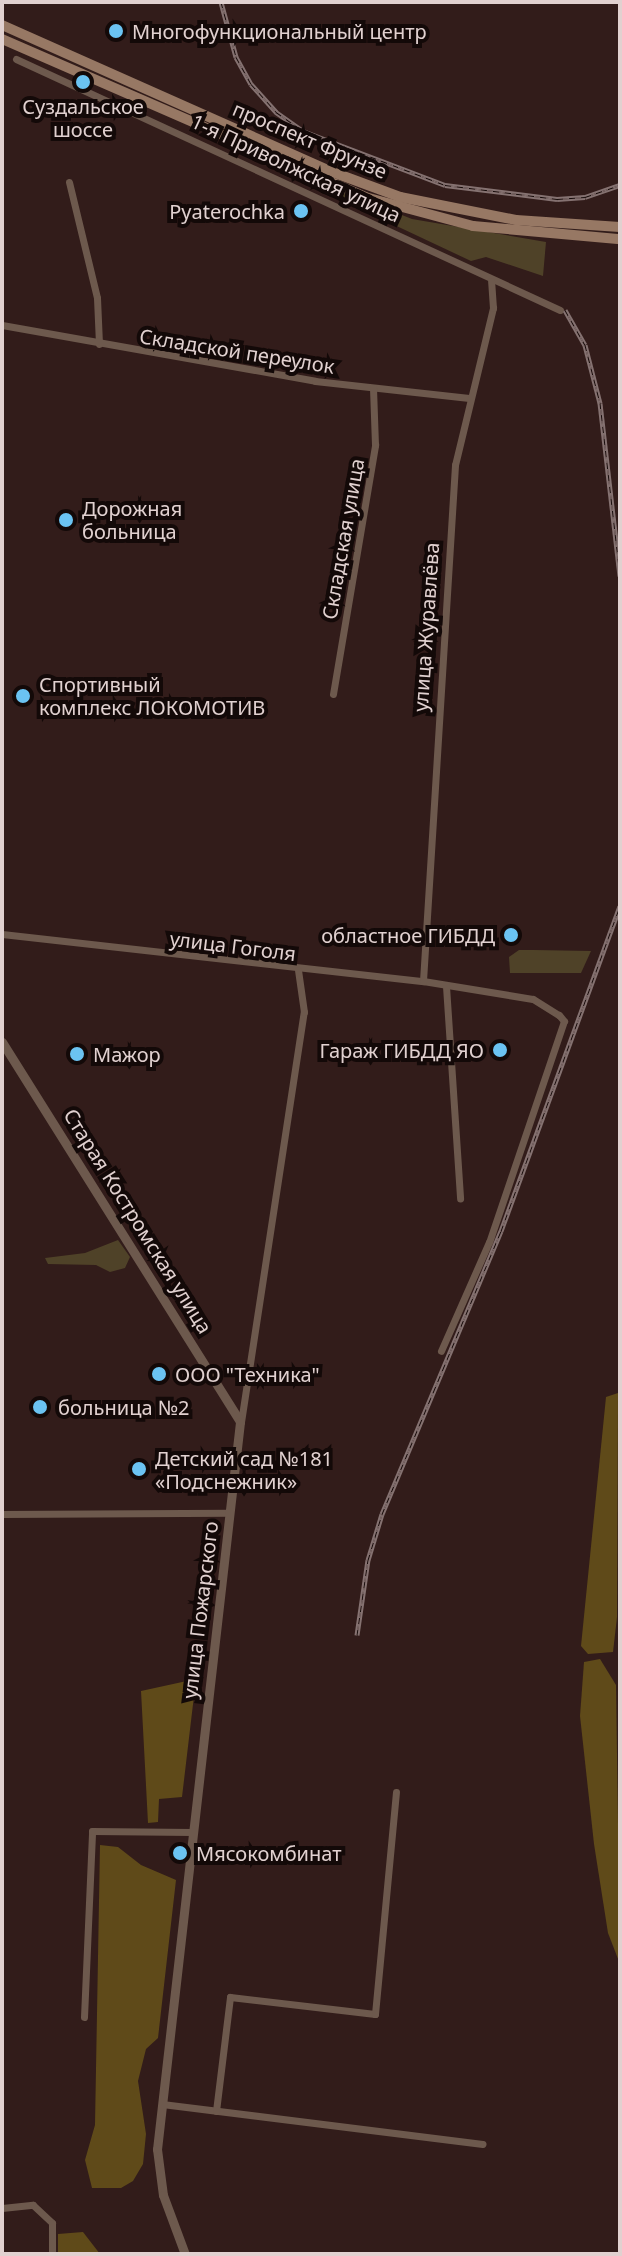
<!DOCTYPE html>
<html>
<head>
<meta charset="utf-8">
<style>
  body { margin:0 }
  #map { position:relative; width:622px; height:2256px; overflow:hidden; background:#321c1a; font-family:"Noto Sans",sans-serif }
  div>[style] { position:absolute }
  .green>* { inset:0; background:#4f4228 }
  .forest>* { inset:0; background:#5f4a19 }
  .minor>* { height:7px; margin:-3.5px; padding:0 3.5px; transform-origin:3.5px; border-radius:3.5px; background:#6d594d }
  .tertiary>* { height:9px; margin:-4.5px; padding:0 4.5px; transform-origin:4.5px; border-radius:4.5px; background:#6d594d }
  .secondary>* { height:10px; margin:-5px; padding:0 5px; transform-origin:5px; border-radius:5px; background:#977864 }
  .rail>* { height:5px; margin-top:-2.5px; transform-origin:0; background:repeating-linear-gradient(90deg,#130908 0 6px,#857271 0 12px); box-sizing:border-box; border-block:2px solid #857271 }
  .dots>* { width:22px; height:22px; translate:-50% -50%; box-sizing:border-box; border:4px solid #130908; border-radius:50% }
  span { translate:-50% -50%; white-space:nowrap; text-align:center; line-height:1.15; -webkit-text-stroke:8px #130908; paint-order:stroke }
  .poi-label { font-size:20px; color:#e1d1d0 }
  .left { translate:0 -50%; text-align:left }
  .right { translate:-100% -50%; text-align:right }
  .street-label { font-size:20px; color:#e1d1d0 }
  .frame { position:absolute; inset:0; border:4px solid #e1d1d0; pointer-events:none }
</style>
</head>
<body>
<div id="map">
  <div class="green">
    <i style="clip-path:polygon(283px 168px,412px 219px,546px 242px,543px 276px,486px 257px,471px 261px,286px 174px)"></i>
    <i style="clip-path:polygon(519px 950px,534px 950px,591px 951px,581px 973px,510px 973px,509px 957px)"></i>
    <i style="clip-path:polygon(118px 1240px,130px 1257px,125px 1268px,110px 1272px,96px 1265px,48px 1264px,45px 1258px,85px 1253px)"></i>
  </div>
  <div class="forest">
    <i style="clip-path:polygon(618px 1393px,617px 1617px,613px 1652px,588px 1654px,581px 1646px,606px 1397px)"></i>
    <i style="clip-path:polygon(600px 1659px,616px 1685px,620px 1964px,608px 1933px,594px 1844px,580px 1716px,584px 1662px)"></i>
    <i style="clip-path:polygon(196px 1679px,182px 1797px,159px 1799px,158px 1822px,148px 1823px,141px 1691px)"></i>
    <i style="clip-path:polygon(100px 1845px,118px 1847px,141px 1865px,176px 1880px,158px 2038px,146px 2049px,138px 2081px,146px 2134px,143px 2164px,133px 2181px,121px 2188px,92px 2188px,85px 2160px,95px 2125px)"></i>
    <i style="clip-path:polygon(83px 2232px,100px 2254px,58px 2254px,58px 2234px)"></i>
  </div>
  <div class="minor">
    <i style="left:16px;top:59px;width:599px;rotate:24.77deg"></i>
    <i style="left:69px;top:182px;width:119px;rotate:76.4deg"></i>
    <i style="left:97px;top:298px;width:46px;rotate:87.5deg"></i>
    <i style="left:2px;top:325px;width:318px;rotate:10.1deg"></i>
    <i style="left:315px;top:381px;width:155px;rotate:6.3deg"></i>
    <i style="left:333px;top:694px;width:253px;rotate:-80.4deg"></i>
    <i style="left:375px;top:445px;width:57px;rotate:-92deg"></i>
    <i style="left:2px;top:934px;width:424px;rotate:6.4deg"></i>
    <i style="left:423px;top:981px;width:111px;rotate:9.3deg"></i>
    <i style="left:533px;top:999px;width:31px;rotate:32deg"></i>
    <i style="left:559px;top:1015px;width:8px;rotate:50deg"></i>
    <i style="left:564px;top:1021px;width:233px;rotate:108.7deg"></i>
    <i style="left:489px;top:1242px;width:119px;rotate:113.8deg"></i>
    <i style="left:423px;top:981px;width:517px;rotate:-86.45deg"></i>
    <i style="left:455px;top:465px;width:162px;rotate:-76.4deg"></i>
    <i style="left:493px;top:308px;width:27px;rotate:-94deg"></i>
    <i style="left:446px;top:986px;width:213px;rotate:86.2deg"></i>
    <i style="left:241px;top:1422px;width:415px;rotate:-81.3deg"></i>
    <i style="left:304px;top:1012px;width:42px;rotate:-98.1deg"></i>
    <i style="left:2px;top:1514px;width:227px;rotate:-0.3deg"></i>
    <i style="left:84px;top:2017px;width:186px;rotate:-87.5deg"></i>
    <i style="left:92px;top:1831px;width:100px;rotate:0.6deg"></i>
    <i style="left:162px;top:2104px;width:323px;rotate:7.1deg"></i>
    <i style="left:216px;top:2111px;width:115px;rotate:-83deg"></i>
    <i style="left:230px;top:1997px;width:146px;rotate:6.7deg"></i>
    <i style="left:375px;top:2014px;width:223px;rotate:-84.6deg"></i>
    <i style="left:2px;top:2208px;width:31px;rotate:-6deg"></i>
    <i style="left:33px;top:2205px;width:26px;rotate:43deg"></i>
    <i style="left:52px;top:2223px;width:31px;rotate:90deg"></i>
  </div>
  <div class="tertiary">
    <i style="left:2px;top:1042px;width:448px;rotate:57.9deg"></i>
    <i style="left:240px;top:1422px;width:732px;rotate:96.51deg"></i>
    <i style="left:157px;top:2149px;width:46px;rotate:82.6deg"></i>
    <i style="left:163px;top:2195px;width:63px;rotate:69.6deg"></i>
  </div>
  <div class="secondary">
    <i style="left:2px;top:25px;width:356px;rotate:24deg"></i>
    <i style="left:327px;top:170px;width:78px;rotate:20.3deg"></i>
    <i style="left:400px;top:197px;width:118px;rotate:11.2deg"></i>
    <i style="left:516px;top:220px;width:104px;rotate:3.9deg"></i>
    <i style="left:2px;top:39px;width:396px;rotate:23.5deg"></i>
    <i style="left:365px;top:197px;width:112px;rotate:15deg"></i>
    <i style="left:473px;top:226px;width:148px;rotate:5.1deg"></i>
  </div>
  <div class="rail">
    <i style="left:221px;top:2px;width:57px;rotate:74.7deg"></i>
    <i style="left:236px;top:57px;width:31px;rotate:61deg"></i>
    <i style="left:251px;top:84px;width:38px;rotate:48deg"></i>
    <i style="left:276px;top:112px;width:33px;rotate:35deg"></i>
    <i style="left:303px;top:131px;width:152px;rotate:20.8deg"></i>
    <i style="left:445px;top:185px;width:113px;rotate:7.1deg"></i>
    <i style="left:557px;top:199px;width:28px;rotate:-4deg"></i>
    <i style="left:585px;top:197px;width:37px;rotate:-19deg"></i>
    <i style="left:565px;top:310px;width:40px;rotate:60.3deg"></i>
    <i style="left:585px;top:345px;width:60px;rotate:75.5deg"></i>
    <i style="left:600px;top:403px;width:174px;rotate:83.4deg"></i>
    <i style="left:357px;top:1635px;width:76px;rotate:-81.7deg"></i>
    <i style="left:368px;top:1560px;width:48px;rotate:-73.1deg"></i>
    <i style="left:382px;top:1514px;width:307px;rotate:-67.2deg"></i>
    <i style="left:501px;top:1231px;width:346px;rotate:-69.9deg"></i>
  </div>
  <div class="dots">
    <i style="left:116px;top:31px;background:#6bc3f2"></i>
    <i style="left:83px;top:82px;background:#6bc3f2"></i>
    <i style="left:301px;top:211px;background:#6bc3f2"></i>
    <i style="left:66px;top:520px;background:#6bc3f2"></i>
    <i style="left:23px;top:696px;background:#6bc3f2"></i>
    <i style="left:511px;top:935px;background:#6bc3f2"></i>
    <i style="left:500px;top:1050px;background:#6bc3f2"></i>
    <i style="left:77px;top:1054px;background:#6bc3f2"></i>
    <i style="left:159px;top:1374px;background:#6bc3f2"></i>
    <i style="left:40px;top:1407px;background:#6bc3f2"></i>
    <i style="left:139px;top:1469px;background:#6bc3f2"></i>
    <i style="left:180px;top:1853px;background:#6bc3f2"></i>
  </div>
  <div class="poi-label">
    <span class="left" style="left:132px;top:31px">Многофункциональный центр</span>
    <span style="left:83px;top:118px">Суздальское<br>шоссе</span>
    <span class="right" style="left:285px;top:211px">Pyaterochka</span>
    <span class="left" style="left:82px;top:520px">Дорожная<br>больница</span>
    <span class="left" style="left:39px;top:696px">Спортивный<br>комплекс ЛОКОМОТИВ</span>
    <span class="right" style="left:495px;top:935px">областное ГИБДД</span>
    <span class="right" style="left:484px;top:1050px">Гараж ГИБДД ЯО</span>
    <span class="left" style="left:93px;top:1054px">Мажор</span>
    <span class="left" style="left:175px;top:1374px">ООО "Техника"</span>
    <span class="left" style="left:58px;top:1407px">больница №2</span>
    <span class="left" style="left:155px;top:1470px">Детский сад №181<br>«Подснежник»</span>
    <span class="left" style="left:196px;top:1853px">Мясокомбинат</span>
  </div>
  <div class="street-label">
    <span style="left:310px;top:140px;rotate:23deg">проспект Фрунзе</span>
    <span style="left:296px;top:168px;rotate:25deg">1-я Приволжская улица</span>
    <span style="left:237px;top:351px;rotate:9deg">Складской переулок</span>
    <span style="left:343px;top:539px;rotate:-80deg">Складская улица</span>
    <span style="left:426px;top:627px;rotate:-86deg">улица Журавлёва</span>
    <span style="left:233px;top:946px;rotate:7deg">улица Гоголя</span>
    <span style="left:138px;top:1221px;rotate:58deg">Старая Костромская улица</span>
    <span style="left:200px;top:1610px;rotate:-83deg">улица Пожарского</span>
  </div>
  <div class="frame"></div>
</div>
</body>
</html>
